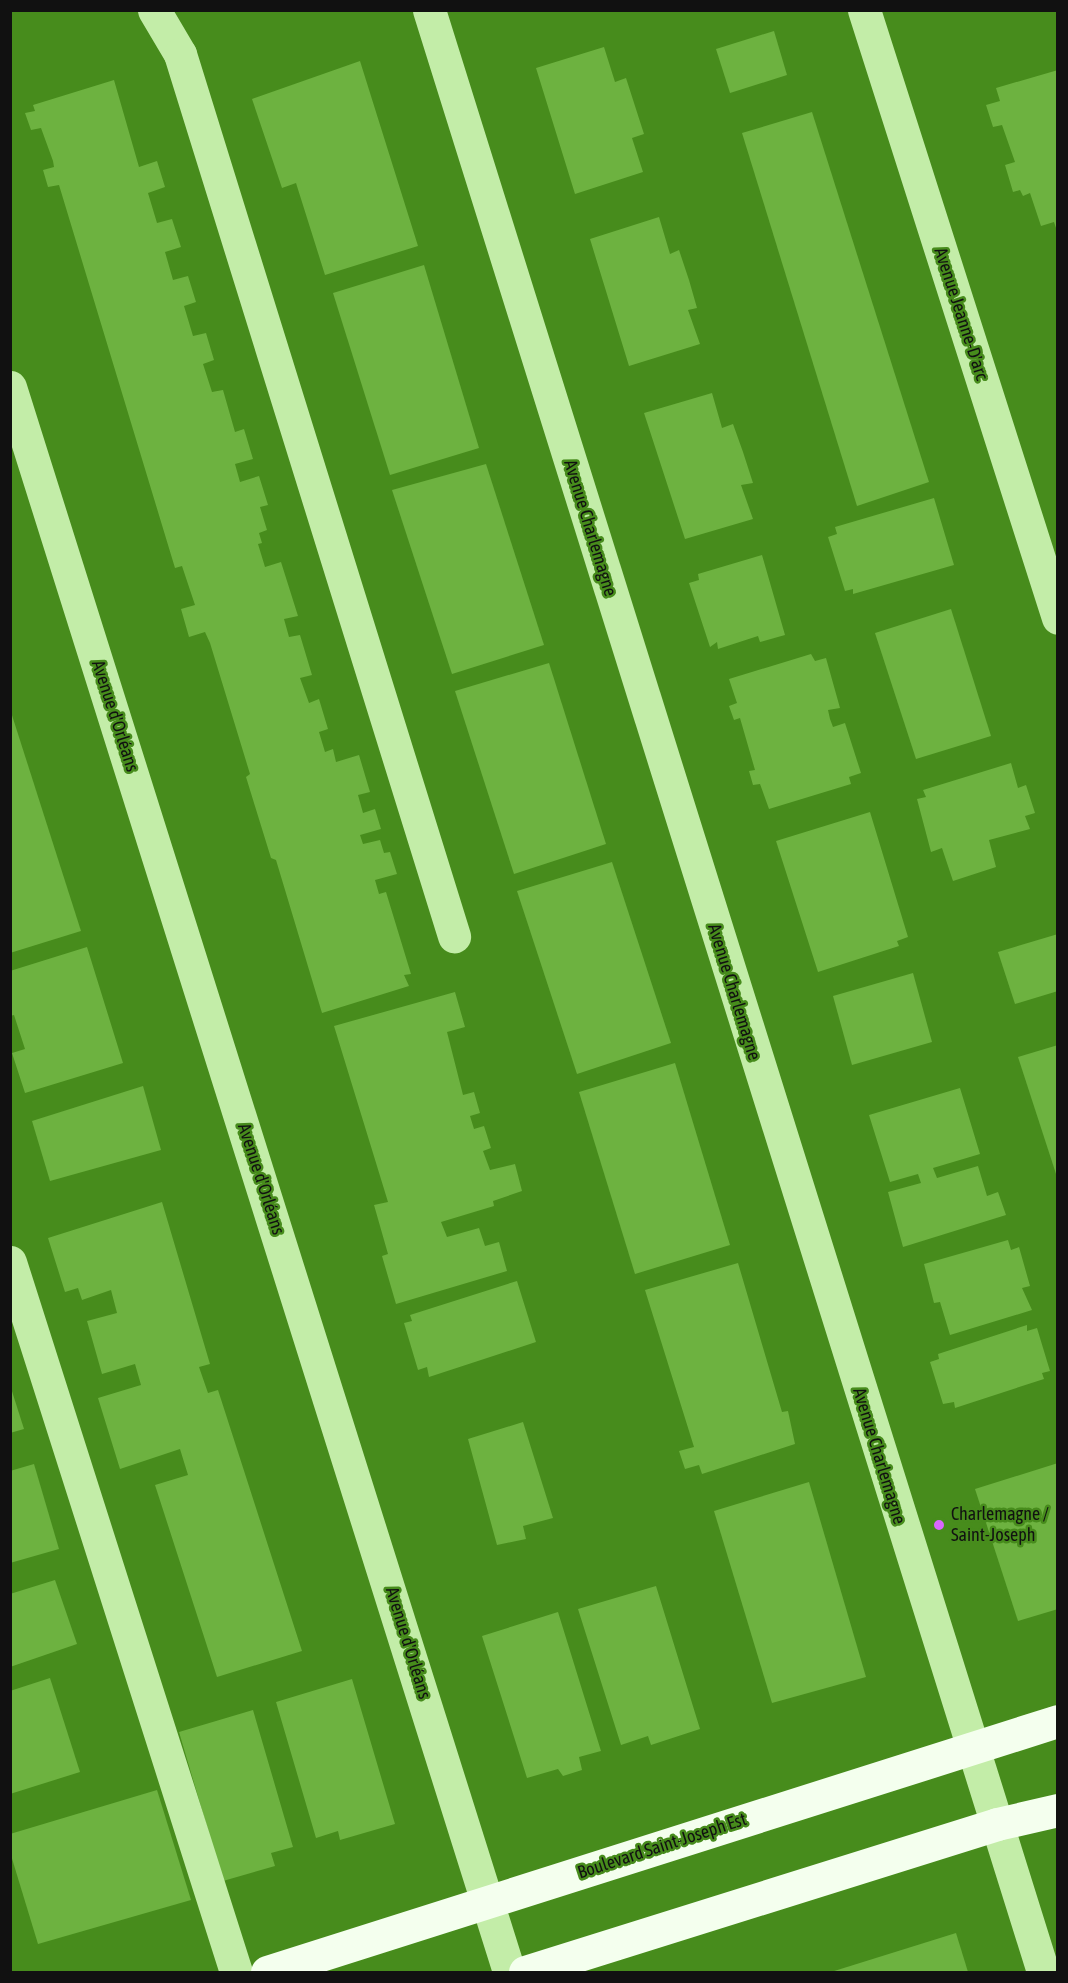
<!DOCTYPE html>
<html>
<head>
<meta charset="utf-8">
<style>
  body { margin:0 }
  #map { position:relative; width:1068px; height:1983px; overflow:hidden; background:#478c1c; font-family:"Asap Condensed",sans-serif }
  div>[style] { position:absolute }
  .building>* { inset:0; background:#6db240 }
  .minor>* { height:33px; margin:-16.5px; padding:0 16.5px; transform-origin:16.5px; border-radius:16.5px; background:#c3eda8 }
  .major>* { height:33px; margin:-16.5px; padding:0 16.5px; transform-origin:16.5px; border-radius:16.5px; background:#f4ffee }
  .dots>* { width:16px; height:16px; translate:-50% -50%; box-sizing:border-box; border:3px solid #478c1c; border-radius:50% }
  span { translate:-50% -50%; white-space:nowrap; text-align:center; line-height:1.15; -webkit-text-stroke:5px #478c1c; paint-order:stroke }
  .street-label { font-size:18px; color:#111 }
  .poi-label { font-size:18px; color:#111 }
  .left { translate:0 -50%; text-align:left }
  .frame { position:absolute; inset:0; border:12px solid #111; pointer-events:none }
</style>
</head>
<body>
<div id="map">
  <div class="building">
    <i style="clip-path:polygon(774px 31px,787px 75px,730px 93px,716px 49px)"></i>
    <i style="clip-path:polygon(604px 47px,615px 82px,626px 78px,644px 134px,632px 138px,643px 172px,575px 194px,536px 68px)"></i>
    <i style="clip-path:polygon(360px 61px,418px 246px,325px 275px,296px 183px,282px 188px,252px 99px)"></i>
    <i style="clip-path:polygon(1058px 70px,1058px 231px,1057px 231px,1054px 222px,1041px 226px,1030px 193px,1023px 196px,1020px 190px,1013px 192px,1005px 165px,1015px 162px,1002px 125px,993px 127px,986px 105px,1000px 101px,996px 88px)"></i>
    <i style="clip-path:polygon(114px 80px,139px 167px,157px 161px,165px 187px,148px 193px,157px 223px,172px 219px,181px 247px,165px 252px,173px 280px,188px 276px,196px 302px,184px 306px,193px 336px,206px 333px,214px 360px,203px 364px,212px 392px,223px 390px,235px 432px,244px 429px,253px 459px,235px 464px,240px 482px,259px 476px,268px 505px,260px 507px,267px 530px,259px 533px,262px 543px,258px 544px,265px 567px,281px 562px,298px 616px,284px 619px,289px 637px,300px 635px,312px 675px,300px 678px,309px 703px,319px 699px,328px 729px,319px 732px,325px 752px,333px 749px,336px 762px,359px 755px,370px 792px,358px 795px,363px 813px,375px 809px,381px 829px,360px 835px,363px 844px,380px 840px,384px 853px,390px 852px,397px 874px,375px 880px,379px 894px,386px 892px,411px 974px,404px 975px,409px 986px,322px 1013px,276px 860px,271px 858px,246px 777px,250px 774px,210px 643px,205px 632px,189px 637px,181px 609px,195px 605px,182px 566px,175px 568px,59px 185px,48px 187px,43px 170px,54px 167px,53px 161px,41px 128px,31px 130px,25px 113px,35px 111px,33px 105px)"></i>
    <i style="clip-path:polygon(812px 112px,929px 482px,857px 506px,742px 133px)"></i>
    <i style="clip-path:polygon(659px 217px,670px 254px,679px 250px,689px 280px,697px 308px,688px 310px,700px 344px,629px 366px,590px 239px)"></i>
    <i style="clip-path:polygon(424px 265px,479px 448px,390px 475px,333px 293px)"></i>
    <i style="clip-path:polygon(712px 393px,722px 428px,733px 424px,743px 452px,753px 483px,741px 485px,753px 519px,685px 539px,644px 413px)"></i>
    <i style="clip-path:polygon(486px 464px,544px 645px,452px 674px,392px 490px)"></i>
    <i style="clip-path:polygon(934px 498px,954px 565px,853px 594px,853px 589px,845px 591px,828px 537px,837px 534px,835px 527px)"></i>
    <i style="clip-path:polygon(762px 555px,785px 635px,760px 642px,758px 636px,718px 649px,717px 642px,710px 647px,689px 583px,699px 580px,698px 574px)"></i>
    <i style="clip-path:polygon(951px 609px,991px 736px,916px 759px,875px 633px)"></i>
    <i style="clip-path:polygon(811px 654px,815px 661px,826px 658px,840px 708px,828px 710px,830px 719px,833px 727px,845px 723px,861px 773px,849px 777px,851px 784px,769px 809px,760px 784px,753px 785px,749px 771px,755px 770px,740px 718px,734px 720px,729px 706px,737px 703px,729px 679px)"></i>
    <i style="clip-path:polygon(549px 663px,606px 844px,514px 874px,455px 691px)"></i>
    <i style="clip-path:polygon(10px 709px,81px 931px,10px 953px)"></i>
    <i style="clip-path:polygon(1011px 763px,1018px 788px,1026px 785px,1035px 813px,1025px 816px,1030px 829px,989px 840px,996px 867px,953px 881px,942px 848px,931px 852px,917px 799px,926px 797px,923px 790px)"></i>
    <i style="clip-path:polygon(870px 812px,908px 937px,897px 941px,899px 946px,818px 972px,776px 841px)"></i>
    <i style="clip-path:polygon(612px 862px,671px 1043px,577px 1074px,517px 891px)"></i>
    <i style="clip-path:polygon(1058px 934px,1058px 991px,1015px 1004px,998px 952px)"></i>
    <i style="clip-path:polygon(87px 947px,123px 1063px,25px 1093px,12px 1053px,25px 1049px,14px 1015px,10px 1016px,10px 971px)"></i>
    <i style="clip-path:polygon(913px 973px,932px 1042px,852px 1065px,833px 996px)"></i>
    <i style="clip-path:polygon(455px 992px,465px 1027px,447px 1032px,463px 1095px,474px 1092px,480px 1113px,470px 1116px,474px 1129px,484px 1126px,491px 1148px,483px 1151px,490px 1170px,515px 1164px,522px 1191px,493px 1201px,494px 1206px,441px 1222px,447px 1237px,479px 1228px,485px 1246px,499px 1242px,507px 1271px,396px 1304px,382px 1256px,388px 1254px,374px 1205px,388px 1202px,334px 1026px)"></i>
    <i style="clip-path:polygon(1058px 1045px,1058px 1177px,1057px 1177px,1018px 1057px)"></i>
    <i style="clip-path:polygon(675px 1063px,730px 1245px,635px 1274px,579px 1092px)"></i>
    <i style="clip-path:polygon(143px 1086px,161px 1150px,50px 1181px,32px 1121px)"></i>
    <i style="clip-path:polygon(960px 1088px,980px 1154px,933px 1168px,937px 1178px,978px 1166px,987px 1196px,998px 1192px,1006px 1215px,903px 1247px,888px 1192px,921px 1183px,918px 1174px,890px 1182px,869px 1115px)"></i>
    <i style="clip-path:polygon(162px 1202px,210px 1364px,199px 1367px,208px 1393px,218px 1390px,302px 1651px,217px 1677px,155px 1485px,188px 1475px,180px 1449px,120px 1469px,98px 1398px,141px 1385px,135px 1364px,102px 1374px,87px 1321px,117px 1313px,111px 1290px,82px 1300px,78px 1288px,65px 1292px,48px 1238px)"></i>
    <i style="clip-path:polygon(1008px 1240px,1011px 1250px,1019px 1247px,1030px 1286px,1022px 1288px,1032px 1310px,950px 1335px,940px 1302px,934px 1303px,924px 1264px)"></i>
    <i style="clip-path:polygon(738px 1263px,782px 1412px,788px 1411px,795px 1444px,702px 1474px,699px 1465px,685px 1469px,679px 1451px,694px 1447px,645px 1290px)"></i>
    <i style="clip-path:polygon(517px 1281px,536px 1342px,429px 1377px,427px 1367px,418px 1370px,404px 1323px,412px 1321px,410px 1315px)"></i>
    <i style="clip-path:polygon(1027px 1325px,1027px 1331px,1037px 1328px,1050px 1371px,1042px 1373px,1044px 1379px,955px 1408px,954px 1402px,943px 1404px,930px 1362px,939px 1359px,938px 1354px)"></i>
    <i style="clip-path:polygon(10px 1385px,24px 1429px,10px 1433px)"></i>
    <i style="clip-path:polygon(523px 1422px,553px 1518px,523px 1526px,526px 1539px,497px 1545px,468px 1439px)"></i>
    <i style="clip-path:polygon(1058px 1463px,1058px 1609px,1018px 1621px,975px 1489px)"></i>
    <i style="clip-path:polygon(34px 1464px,59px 1549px,10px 1563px,10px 1471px)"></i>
    <i style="clip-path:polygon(809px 1482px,866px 1677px,772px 1703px,714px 1511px)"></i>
    <i style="clip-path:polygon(55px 1580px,77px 1644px,10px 1667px,10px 1594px)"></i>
    <i style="clip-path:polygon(656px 1586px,700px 1729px,651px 1745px,648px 1736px,621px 1745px,578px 1609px)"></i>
    <i style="clip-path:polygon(558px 1612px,601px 1751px,579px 1757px,582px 1770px,563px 1776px,558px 1769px,527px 1778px,482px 1636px)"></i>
    <i style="clip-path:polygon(50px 1678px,80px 1772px,10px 1794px,10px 1691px)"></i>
    <i style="clip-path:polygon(352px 1679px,395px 1824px,340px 1840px,338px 1831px,316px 1838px,276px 1702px)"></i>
    <i style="clip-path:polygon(253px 1710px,293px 1847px,271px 1853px,275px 1866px,223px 1881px,179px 1732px)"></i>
    <i style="clip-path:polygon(157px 1790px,191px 1900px,38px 1944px,10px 1852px,10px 1834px)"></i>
    <i style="clip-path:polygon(956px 1933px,968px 1972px,831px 1972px)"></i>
  </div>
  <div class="minor">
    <i style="left:154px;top:10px;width:51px;rotate:59.4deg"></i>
    <i style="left:180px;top:54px;width:924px;rotate:72.74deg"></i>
    <i style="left:429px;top:10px;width:2056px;rotate:72.62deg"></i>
    <i style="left:864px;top:10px;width:638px;rotate:72.3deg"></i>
    <i style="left:10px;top:387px;width:1662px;rotate:72.52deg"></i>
    <i style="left:10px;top:1262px;width:745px;rotate:72.34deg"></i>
  </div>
  <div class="major">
    <i style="left:267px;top:1972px;width:830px;rotate:-17.61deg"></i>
    <i style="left:525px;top:1972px;width:495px;rotate:-17.4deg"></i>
    <i style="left:997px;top:1824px;width:63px;rotate:-12.9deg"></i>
  </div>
  <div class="dots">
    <i style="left:939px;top:1525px;background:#da66fd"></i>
  </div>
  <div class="street-label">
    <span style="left:961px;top:314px;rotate:72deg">Avenue Jeanne-D'arc</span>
    <span style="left:590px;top:528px;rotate:73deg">Avenue Charlemagne</span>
    <span style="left:115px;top:716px;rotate:72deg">Avenue d'Orléans</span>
    <span style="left:734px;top:992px;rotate:73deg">Avenue Charlemagne</span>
    <span style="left:261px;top:1179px;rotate:72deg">Avenue d'Orléans</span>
    <span style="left:879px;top:1456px;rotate:73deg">Avenue Charlemagne</span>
    <span style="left:408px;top:1643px;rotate:73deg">Avenue d'Orléans</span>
    <span style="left:662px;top:1846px;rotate:-18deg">Boulevard Saint-Joseph Est</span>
  </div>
  <div class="poi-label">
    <span class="left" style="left:951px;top:1525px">Charlemagne /<br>Saint-Joseph</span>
  </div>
  <div class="frame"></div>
</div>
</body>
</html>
